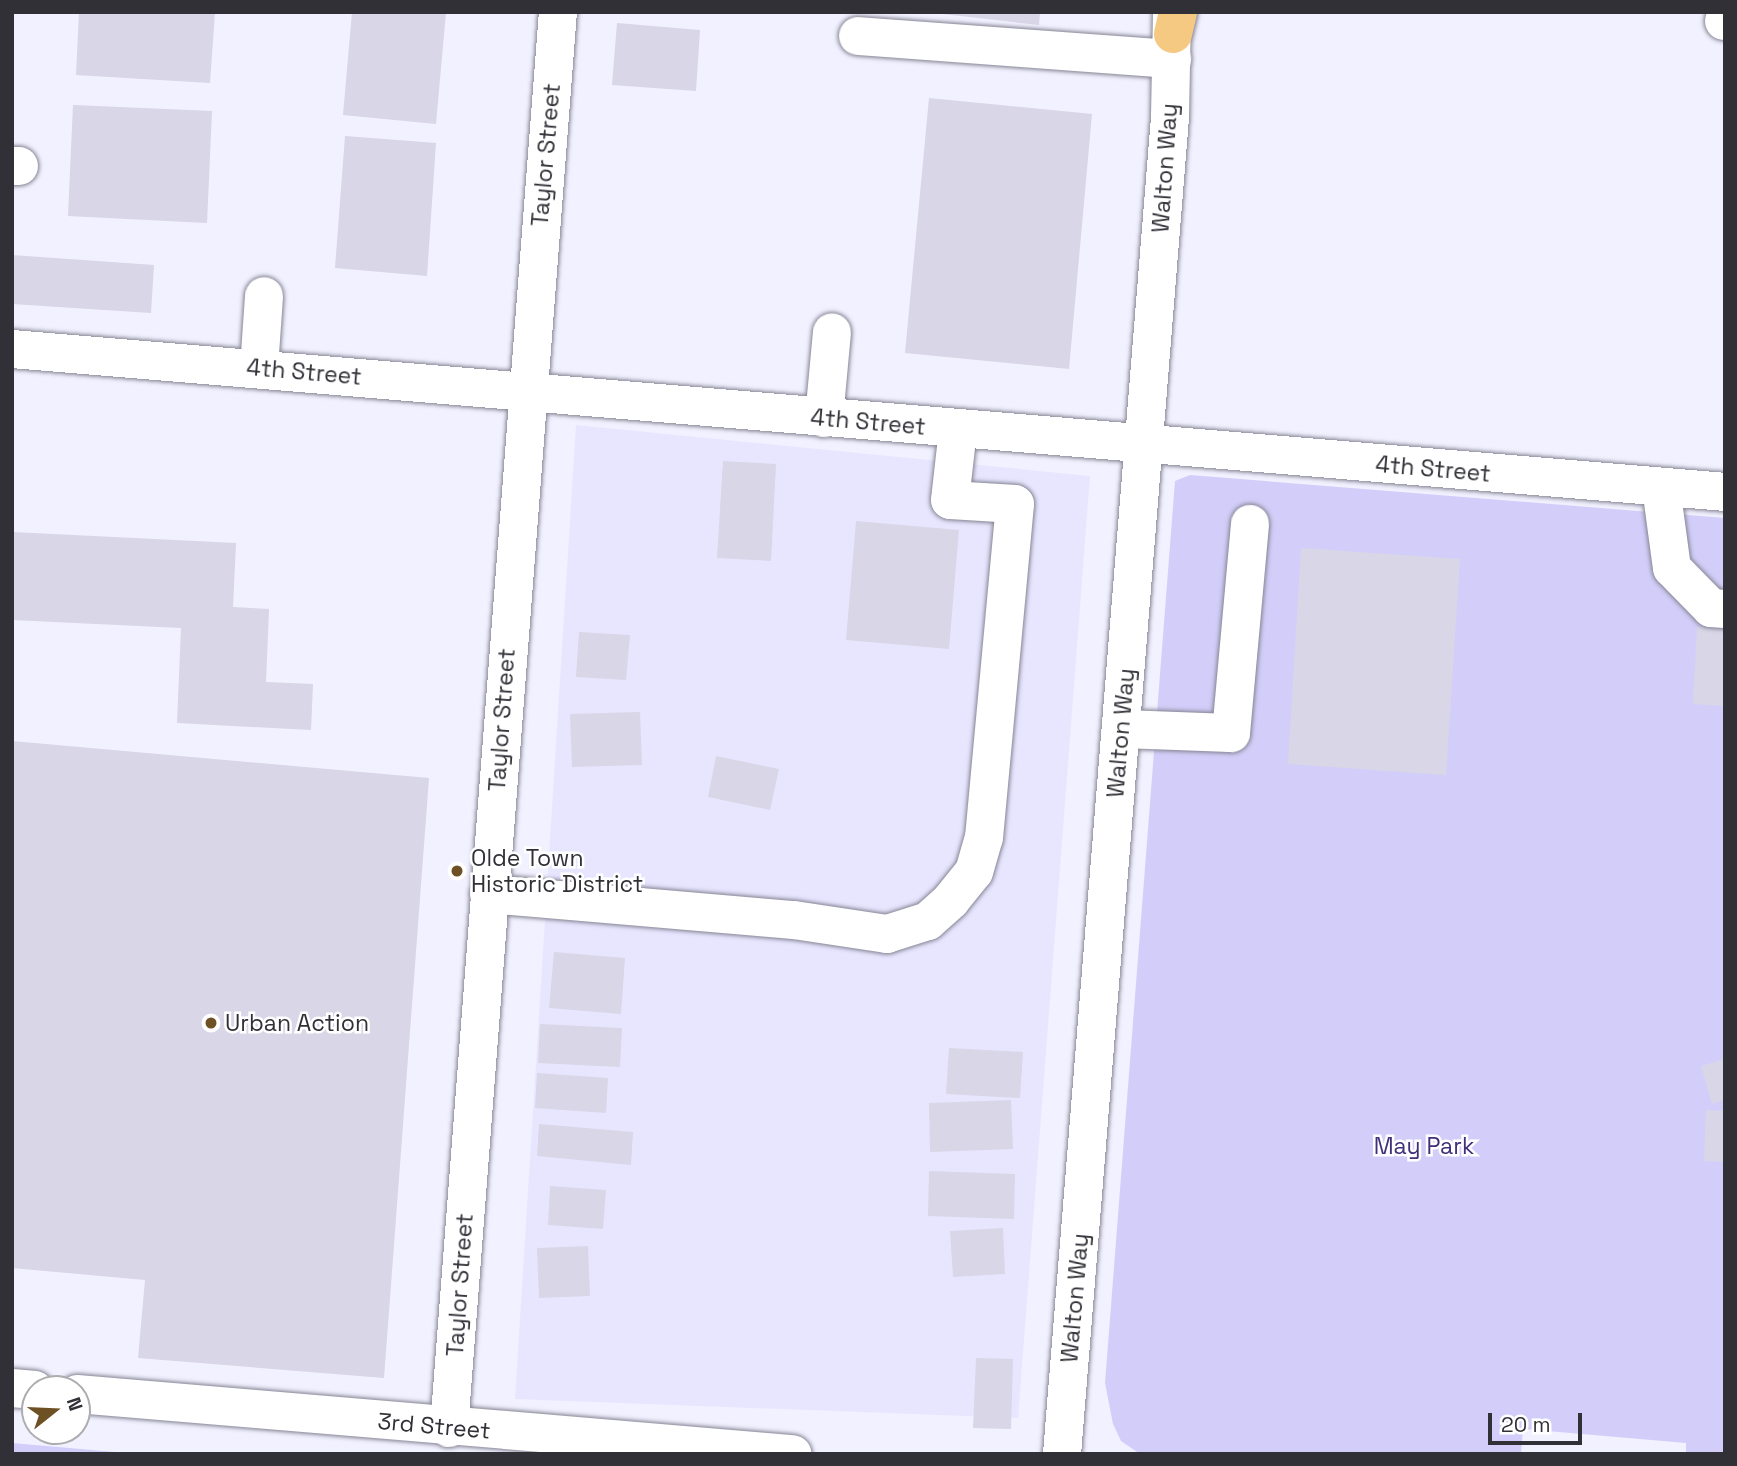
<!DOCTYPE html>
<html>
<head>
<meta charset="utf-8">
<style>
  body { margin:0 }
  #map { position:relative; width:1737px; height:1466px; overflow:hidden; background:#f2f1ff; font-family:"Space Grotesk",sans-serif }
  div>[style] { position:absolute }
  .built>* { inset:0; background:#e8e6ff }
  .green>* { inset:0; background:#d2cef9 }
  .building>* { inset:0; background:#d8d6e7 }
  .roads { filter:drop-shadow(0 0 2px #868595) drop-shadow(0 0 2px #868595) }
  .minor>* { height:38px; margin:-19px; padding:0 19px; transform-origin:19px; border-radius:19px; background:#fff }
  .highway>* { height:38px; margin:-19px; padding:0 19px; transform-origin:19px; border-radius:19px; background:#f6c983 }
  .dots>* { width:19px; height:19px; translate:-50% -50%; box-sizing:border-box; border:4px solid #fff; border-radius:50% }
  span { translate:-50% -50%; white-space:nowrap; text-align:center; line-height:1.15; -webkit-text-stroke:5px #fff; paint-order:stroke }
  .street-label { font-size:23px; color:#313037 }
  .poi-label { font-size:23px; color:#313037 }
  .left { translate:0 -50%; text-align:left }
  .park-label { font-size:23px; color:#402f7a }
  .frame { position:absolute; inset:0; border:14px solid #313037; pointer-events:none }
  .north { position:absolute; left:21px; top:1375px; width:70px; height:70px; box-sizing:border-box; background:#fff; border:2px solid #adacaf; border-radius:50%; rotate:72deg; font-size:19px; font-weight:700; line-height:28px; text-align:center; color:#313037 }
  .north::after { content:''; display:block; margin:auto; width:24px; height:32px; background:#6d5124; clip-path:polygon(50% 0,100% 100%,50% 72%,0 100%) }
  .scale { position:absolute; left:1488px; top:1413px; width:94px; height:32px; box-sizing:border-box; border:4px solid #313037; border-top:0; padding-left:9px; font-size:21px; line-height:24px; white-space:nowrap; color:#313037; -webkit-text-stroke:5px #fff; paint-order:stroke }
</style>
</head>
<body>
<div id="map">
  <div class="built">
    <i style="clip-path:polygon(576px 425px,1090px 476px,1018px 1418px,515px 1399px)"></i>
  </div>
  <div class="green">
    <i style="clip-path:polygon(1190px 475px,1725px 518px,1725px 1454px,1686px 1454px,1686px 1443px,1523px 1429px,1521px 1454px,1140px 1454px,1121px 1441px,1113px 1424px,1105px 1383px,1175px 481px)"></i>
    <i style="clip-path:polygon(12px 1443px,138px 1454px,12px 1454px)"></i>
  </div>
  <div class="building">
    <i style="clip-path:polygon(79px 12px,215px 12px,210px 83px,76px 75px)"></i>
    <i style="clip-path:polygon(352px 12px,446px 12px,436px 124px,343px 115px)"></i>
    <i style="clip-path:polygon(925px 12px,1040px 12px,1039px 25px)"></i>
    <i style="clip-path:polygon(617px 23px,700px 30px,696px 91px,612px 85px)"></i>
    <i style="clip-path:polygon(929px 98px,1092px 114px,1069px 369px,905px 353px)"></i>
    <i style="clip-path:polygon(73px 105px,212px 111px,207px 223px,68px 216px)"></i>
    <i style="clip-path:polygon(345px 136px,436px 143px,427px 276px,335px 268px)"></i>
    <i style="clip-path:polygon(12px 255px,154px 265px,151px 313px,12px 304px)"></i>
    <i style="clip-path:polygon(723px 461px,776px 464px,771px 561px,717px 558px)"></i>
    <i style="clip-path:polygon(856px 521px,959px 530px,949px 649px,846px 640px)"></i>
    <i style="clip-path:polygon(12px 532px,236px 543px,233px 607px,269px 609px,266px 682px,313px 684px,311px 730px,177px 723px,181px 628px,12px 620px)"></i>
    <i style="clip-path:polygon(1301px 548px,1460px 559px,1446px 775px,1288px 764px)"></i>
    <i style="clip-path:polygon(1697px 627px,1725px 629px,1725px 706px,1693px 704px)"></i>
    <i style="clip-path:polygon(579px 632px,630px 635px,626px 680px,576px 677px)"></i>
    <i style="clip-path:polygon(640px 712px,642px 765px,572px 767px,570px 714px)"></i>
    <i style="clip-path:polygon(12px 741px,429px 778px,384px 1378px,138px 1358px,145px 1280px,12px 1268px)"></i>
    <i style="clip-path:polygon(716px 756px,779px 769px,770px 810px,708px 797px)"></i>
    <i style="clip-path:polygon(554px 952px,625px 958px,621px 1014px,549px 1008px)"></i>
    <i style="clip-path:polygon(540px 1024px,622px 1028px,620px 1067px,538px 1063px)"></i>
    <i style="clip-path:polygon(949px 1048px,1023px 1052px,1020px 1098px,946px 1094px)"></i>
    <i style="clip-path:polygon(1725px 1059px,1725px 1100px,1712px 1104px,1701px 1066px)"></i>
    <i style="clip-path:polygon(537px 1073px,608px 1078px,606px 1113px,535px 1108px)"></i>
    <i style="clip-path:polygon(1011px 1100px,1013px 1149px,930px 1152px,929px 1103px)"></i>
    <i style="clip-path:polygon(1706px 1110px,1725px 1111px,1725px 1162px,1704px 1161px)"></i>
    <i style="clip-path:polygon(539px 1124px,633px 1132px,631px 1165px,537px 1156px)"></i>
    <i style="clip-path:polygon(929px 1171px,1015px 1174px,1014px 1219px,928px 1216px)"></i>
    <i style="clip-path:polygon(550px 1186px,606px 1190px,603px 1229px,548px 1225px)"></i>
    <i style="clip-path:polygon(1003px 1228px,1005px 1274px,953px 1277px,950px 1231px)"></i>
    <i style="clip-path:polygon(588px 1246px,590px 1296px,539px 1298px,537px 1248px)"></i>
    <i style="clip-path:polygon(976px 1358px,1013px 1359px,1011px 1429px,973px 1428px)"></i>
  </div>
  <div class="roads">
    <div class="minor">
      <i style="left:1724px;top:21px;width:1px"></i>
      <i style="left:858px;top:36px;width:315px;rotate:4.2deg"></i>
      <i style="left:12px;top:166px;width:7px"></i>
      <i style="left:12px;top:349px;width:1719px;rotate:4.77deg"></i>
      <i style="left:259px;top:368px;width:72px;rotate:-86deg"></i>
      <i style="left:824px;top:418px;width:86px;rotate:-84.7deg"></i>
      <i style="left:1661px;top:487px;width:82px;rotate:82.3deg"></i>
      <i style="left:1672px;top:568px;width:56px;rotate:45.7deg"></i>
      <i style="left:1711px;top:608px;width:14px;rotate:4deg"></i>
      <i style="left:1122px;top:729px;width:109px;rotate:2.1deg"></i>
      <i style="left:1231px;top:733px;width:210px;rotate:-84.8deg"></i>
      <i style="left:489px;top:894px;width:306px;rotate:4.9deg"></i>
      <i style="left:794px;top:920px;width:94px;rotate:8.6deg"></i>
      <i style="left:887px;top:934px;width:43px;rotate:-17.6deg"></i>
      <i style="left:928px;top:921px;width:31px;rotate:-42deg"></i>
      <i style="left:951px;top:900px;width:36px;rotate:-51deg"></i>
      <i style="left:974px;top:872px;width:35px;rotate:-74deg"></i>
      <i style="left:984px;top:838px;width:335px;rotate:-84.7deg"></i>
      <i style="left:1015px;top:504px;width:65px;rotate:-176.5deg"></i>
      <i style="left:950px;top:500px;width:70px;rotate:-83.5deg"></i>
      <i style="left:12px;top:1388px;width:23px;rotate:5deg"></i>
      <i style="left:77px;top:1394px;width:718px;rotate:4.8deg"></i>
      <i style="left:449px;top:1428px;width:1420px;rotate:-85.6deg"></i>
      <i style="left:1062px;top:1454px;width:1341px;rotate:-85.38deg"></i>
      <i style="left:1170px;top:117px;width:105px;rotate:-88.9deg"></i>
    </div>
    <div class="highway">
      <i style="left:1173px;top:34px;width:23px;rotate:-77deg"></i>
    </div>
  </div>
  <div class="dots">
    <i style="left:457px;top:871px;background:#6d5124"></i>
    <i style="left:211px;top:1023px;background:#6d5124"></i>
  </div>
  <div class="street-label">
    <span style="left:546px;top:155px;rotate:-85deg">Taylor Street</span>
    <span style="left:1165px;top:168px;rotate:-86deg">Walton Way</span>
    <span style="left:304px;top:372px;rotate:5deg">4th Street</span>
    <span style="left:868px;top:422px;rotate:5deg">4th Street</span>
    <span style="left:1433px;top:469px;rotate:5deg">4th Street</span>
    <span style="left:502px;top:720px;rotate:-86deg">Taylor Street</span>
    <span style="left:1121px;top:733px;rotate:-85deg">Walton Way</span>
    <span style="left:460px;top:1285px;rotate:-86deg">Taylor Street</span>
    <span style="left:1075px;top:1298px;rotate:-85deg">Walton Way</span>
    <span style="left:434px;top:1426px;rotate:5deg">3rd Street</span>
  </div>
  <div class="poi-label">
    <span class="left" style="left:471px;top:871px">Olde Town<br>Historic District</span>
    <span class="left" style="left:225px;top:1023px">Urban Action</span>
  </div>
  <div class="park-label">
    <span style="left:1424px;top:1146px">May Park</span>
  </div>
  <div class="frame"></div>
  <div class="north">N</div>
  <div class="scale">20 m</div>
</div>
</body>
</html>
